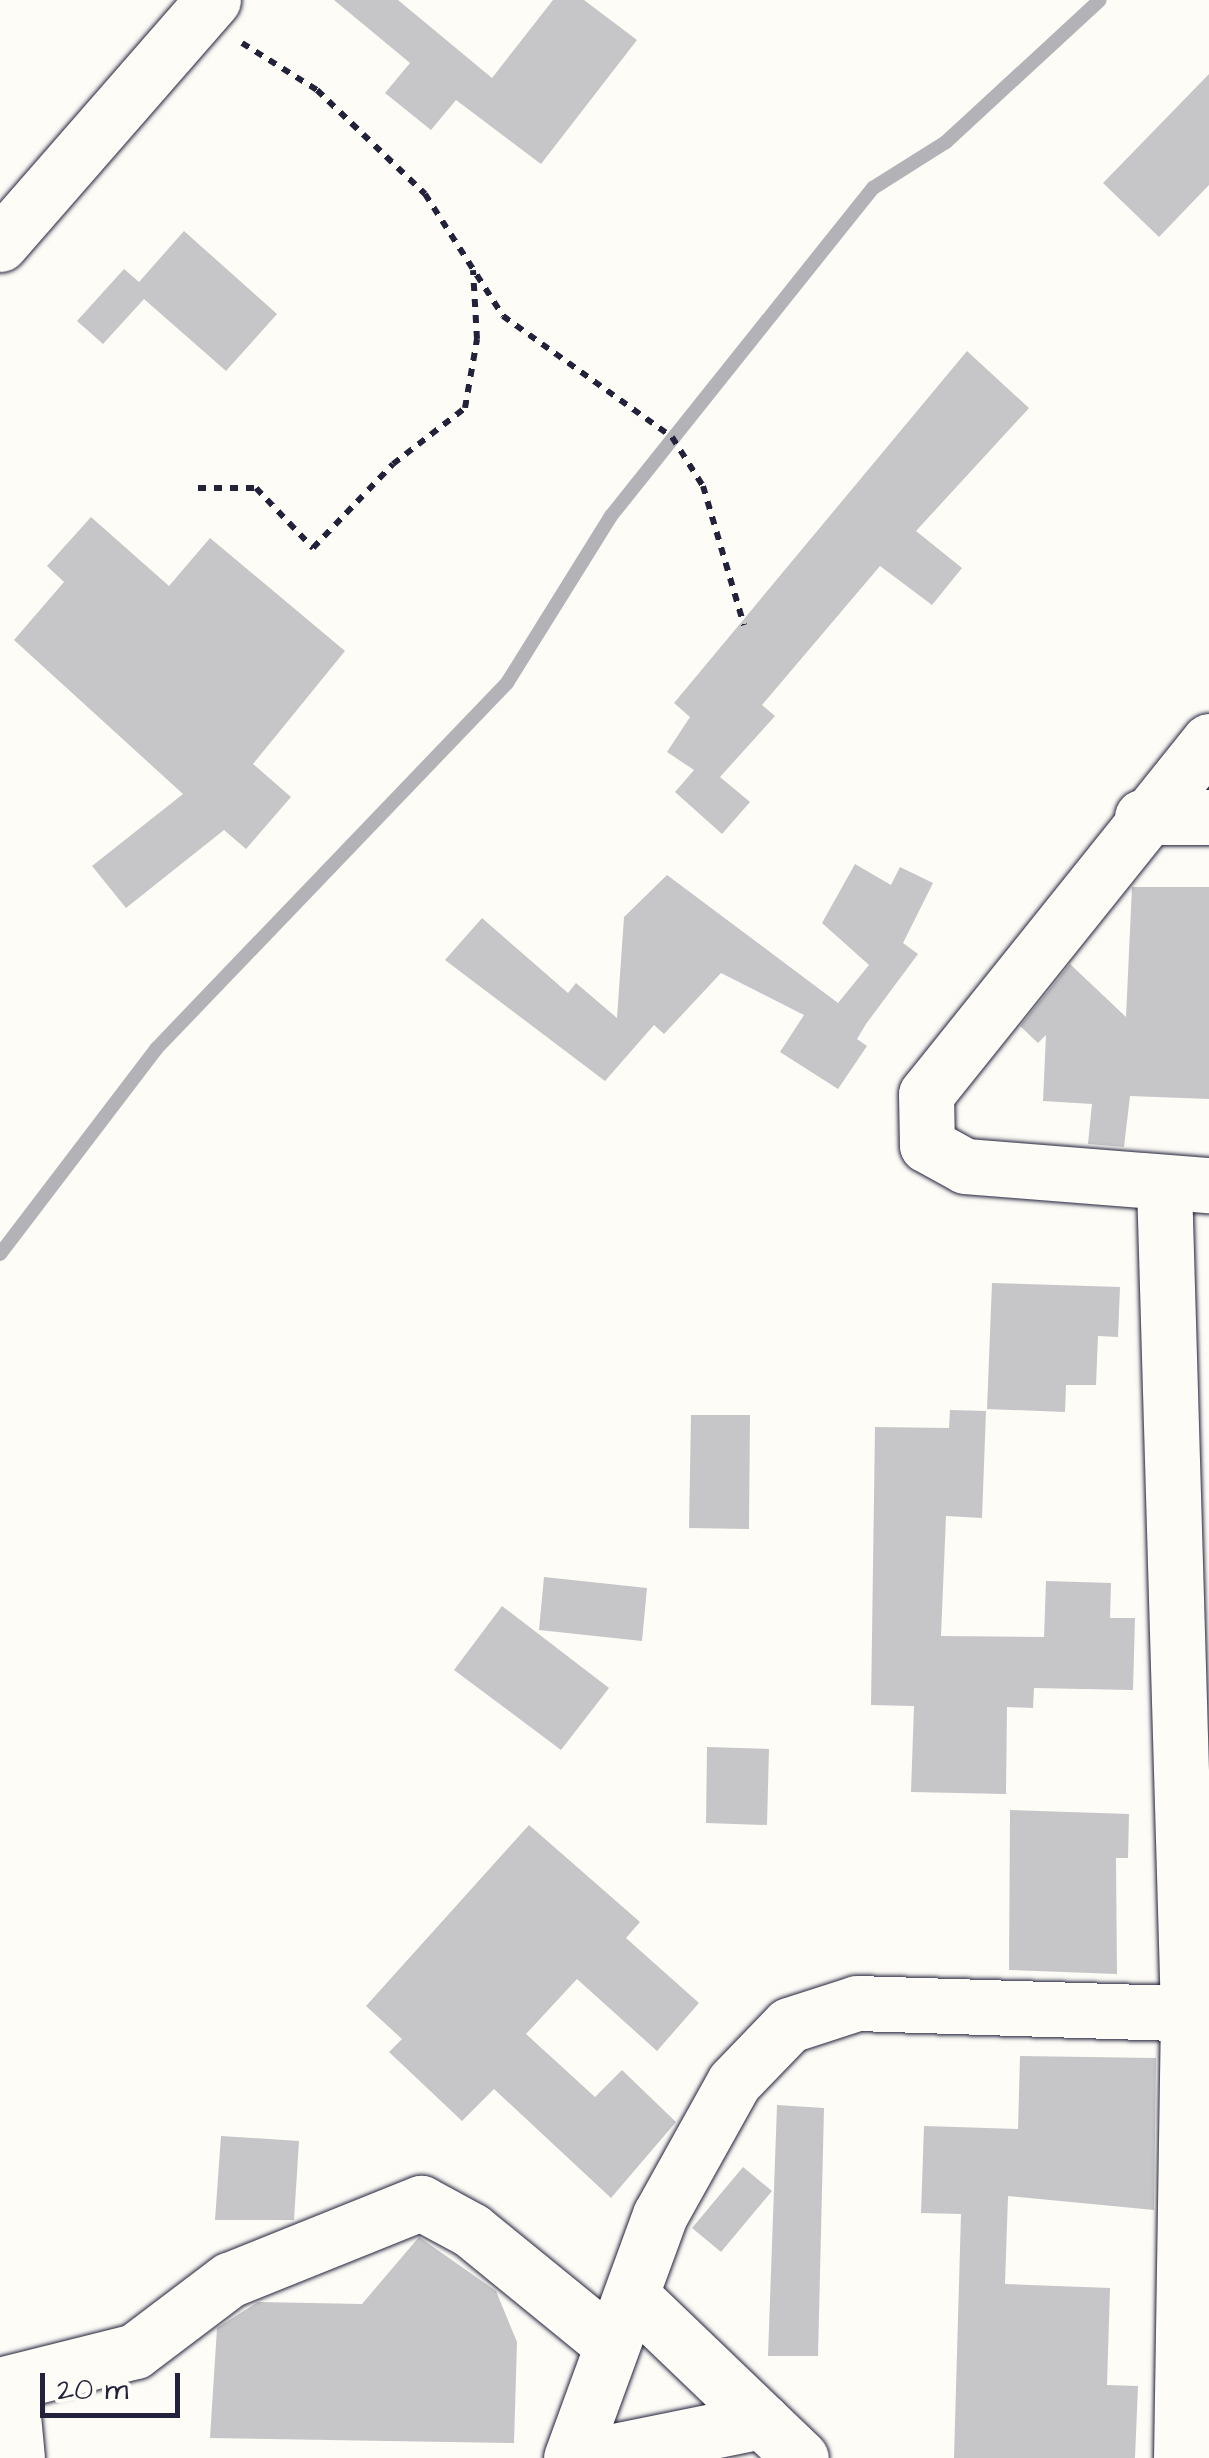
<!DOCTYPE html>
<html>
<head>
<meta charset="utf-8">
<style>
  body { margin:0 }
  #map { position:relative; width:1209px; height:2458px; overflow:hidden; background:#fdfcf7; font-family:"Architects Daughter",sans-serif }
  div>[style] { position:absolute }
  .stream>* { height:14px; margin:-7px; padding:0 7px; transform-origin:7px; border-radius:7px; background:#b2b2b7 }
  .building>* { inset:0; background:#c6c6c8 }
  .path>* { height:6px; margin-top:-3px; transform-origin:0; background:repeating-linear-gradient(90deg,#22223b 0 8px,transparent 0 16px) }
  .roads { filter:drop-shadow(0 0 2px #22223b) drop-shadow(0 0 2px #22223b) }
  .minor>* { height:55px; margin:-27.5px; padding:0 27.5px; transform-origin:27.5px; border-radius:27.5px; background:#fdfcf7 }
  span { translate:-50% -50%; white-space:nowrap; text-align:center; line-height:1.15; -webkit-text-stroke:8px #fdfcf7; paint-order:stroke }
  .scale { position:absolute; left:40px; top:2373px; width:140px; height:45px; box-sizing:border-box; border:5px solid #22223b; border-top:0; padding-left:12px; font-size:30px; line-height:35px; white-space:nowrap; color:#22223b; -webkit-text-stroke:8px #fdfcf7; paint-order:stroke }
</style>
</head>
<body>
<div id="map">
  <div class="stream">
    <i style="left:0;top:1254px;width:258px;rotate:-52.7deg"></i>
    <i style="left:156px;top:1049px;width:507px;rotate:-46.2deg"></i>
    <i style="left:507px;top:683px;width:197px;rotate:-58.1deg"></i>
    <i style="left:611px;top:516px;width:420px;rotate:-51.4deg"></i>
    <i style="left:873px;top:188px;width:86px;rotate:-32.2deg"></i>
    <i style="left:946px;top:142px;width:209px;rotate:-42.7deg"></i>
  </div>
  <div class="building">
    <i style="clip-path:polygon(334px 0,398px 0,492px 78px,553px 0,584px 0,637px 40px,541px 164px,456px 100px,431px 130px,385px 93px,410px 63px)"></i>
    <i style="clip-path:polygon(1209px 74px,1209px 185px,1159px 237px,1103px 183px)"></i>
    <i style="clip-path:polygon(184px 231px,277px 314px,226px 371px,144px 299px,103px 344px,77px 321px,124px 269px,139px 282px)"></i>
    <i style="clip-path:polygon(967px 351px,1029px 408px,916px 531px,962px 568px,932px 605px,880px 566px,762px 705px,775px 716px,720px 777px,750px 802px,722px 834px,675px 792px,694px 770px,667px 752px,690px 717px,674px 703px)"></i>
    <i style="clip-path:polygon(91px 517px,169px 586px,210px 538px,345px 651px,253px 764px,291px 797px,246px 849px,224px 830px,126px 908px,92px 866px,183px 794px,14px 640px,64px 582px,47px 566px)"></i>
    <i style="clip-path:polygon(855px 864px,891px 885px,900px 867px,933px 883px,903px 943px,918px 954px,866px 1024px,857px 1039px,867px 1046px,838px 1089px,780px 1052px,804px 1015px,721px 973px,664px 1034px,654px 1025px,605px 1081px,445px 960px,482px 918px,568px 993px,576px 983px,617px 1018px,624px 917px,667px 875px,838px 1003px,869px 965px,822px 923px)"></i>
    <i style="clip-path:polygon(1132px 887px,1209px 887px,1209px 1099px,1130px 1096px,1124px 1147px,1088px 1144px,1092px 1104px,1043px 1101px,1046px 1035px,1038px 1043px,1020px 1026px,1070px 964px,1126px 1017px)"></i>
    <i style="clip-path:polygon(992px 1283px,1120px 1287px,1118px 1337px,1098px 1336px,1096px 1385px,1066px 1385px,1065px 1412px,987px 1409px)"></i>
    <i style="clip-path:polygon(950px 1410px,986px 1411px,982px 1518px,946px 1516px,941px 1636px,1044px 1637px,1046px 1581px,1111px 1583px,1110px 1618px,1135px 1618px,1133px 1690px,1034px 1688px,1033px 1708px,1007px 1707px,1006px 1794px,911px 1792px,914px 1706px,871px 1705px,875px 1427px,949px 1428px)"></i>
    <i style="clip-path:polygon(691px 1415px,750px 1415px,749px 1529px,689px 1528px)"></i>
    <i style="clip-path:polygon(544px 1577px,647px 1588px,642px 1641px,539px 1630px)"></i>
    <i style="clip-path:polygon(502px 1606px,609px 1688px,561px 1750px,454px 1670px)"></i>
    <i style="clip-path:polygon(707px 1747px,769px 1749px,767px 1825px,706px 1823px)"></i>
    <i style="clip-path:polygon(1010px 1810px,1129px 1814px,1128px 1858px,1116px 1858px,1117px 1974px,1009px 1970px)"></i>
    <i style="clip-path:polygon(529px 1825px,640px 1922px,626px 1938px,699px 2003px,657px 2051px,577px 1979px,526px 2034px,595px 2097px,622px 2070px,676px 2122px,611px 2198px,494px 2089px,462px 2121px,389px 2052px,402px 2039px,366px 2006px)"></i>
    <i style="clip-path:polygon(1020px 2056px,1156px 2058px,1154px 2210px,1008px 2196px,1005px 2284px,1110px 2288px,1107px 2385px,1138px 2386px,1135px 2458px,954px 2458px,961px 2214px,921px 2213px,924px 2126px,1018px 2129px)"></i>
    <i style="clip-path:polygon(777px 2105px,824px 2108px,818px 2356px,768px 2356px)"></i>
    <i style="clip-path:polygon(221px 2136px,299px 2141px,294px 2220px,215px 2220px)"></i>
    <i style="clip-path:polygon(743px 2167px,772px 2191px,721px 2252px,692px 2228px)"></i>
    <i style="clip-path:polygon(419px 2237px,496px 2291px,517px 2342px,514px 2443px,210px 2438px,217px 2328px,258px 2302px,362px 2304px)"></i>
  </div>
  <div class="path">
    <i style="left:242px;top:43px;width:89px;rotate:32.1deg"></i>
    <i style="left:317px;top:90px;width:150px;rotate:43.9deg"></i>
    <i style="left:425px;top:194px;width:145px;rotate:57.4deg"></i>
    <i style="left:503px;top:316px;width:208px;rotate:35.6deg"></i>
    <i style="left:672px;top:437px;width:58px;rotate:57.7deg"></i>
    <i style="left:703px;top:486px;width:145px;rotate:73.6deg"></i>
    <i style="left:198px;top:488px;width:58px"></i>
    <i style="left:256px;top:488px;width:83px;rotate:46.5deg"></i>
    <i style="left:313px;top:548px;width:116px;rotate:-46.4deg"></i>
    <i style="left:393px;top:464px;width:91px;rotate:-37.9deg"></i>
    <i style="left:465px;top:408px;width:70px;rotate:-80.1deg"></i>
    <i style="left:477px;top:339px;width:69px;rotate:-93.3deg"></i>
  </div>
  <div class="roads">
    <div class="minor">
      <i style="left:0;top:244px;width:324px;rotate:-48.9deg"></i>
      <i style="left:1209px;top:741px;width:452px;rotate:128.7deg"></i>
      <i style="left:926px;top:1094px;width:51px;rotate:88.9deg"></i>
      <i style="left:927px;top:1145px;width:43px;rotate:28.9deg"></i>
      <i style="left:965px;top:1166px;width:245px;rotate:4.5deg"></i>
      <i style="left:1142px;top:817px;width:67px"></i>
      <i style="left:1164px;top:1184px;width:830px;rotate:88.34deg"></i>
      <i style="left:1188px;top:2014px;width:444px;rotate:90.9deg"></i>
      <i style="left:634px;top:2298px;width:231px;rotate:43.8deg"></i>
      <i style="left:10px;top:2384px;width:74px;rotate:84.6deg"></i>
      <i style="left:0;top:2385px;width:139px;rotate:-14.1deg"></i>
      <i style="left:135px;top:2351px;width:118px;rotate:-37.1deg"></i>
      <i style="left:229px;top:2280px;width:207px;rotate:-21.9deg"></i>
      <i style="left:421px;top:2203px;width:57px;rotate:28.4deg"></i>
      <i style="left:471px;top:2230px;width:181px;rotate:39.2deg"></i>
      <i style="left:571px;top:2458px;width:259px;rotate:-69.9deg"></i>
      <i style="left:660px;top:2215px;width:152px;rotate:-60.9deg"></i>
      <i style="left:734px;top:2082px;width:79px;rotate:-46deg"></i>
      <i style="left:789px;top:2025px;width:71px;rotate:-17.9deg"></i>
      <i style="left:857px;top:2003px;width:352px;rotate:1.8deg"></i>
      <i style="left:580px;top:2458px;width:186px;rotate:-11.5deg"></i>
    </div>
  </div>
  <div class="scale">20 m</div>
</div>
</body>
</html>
